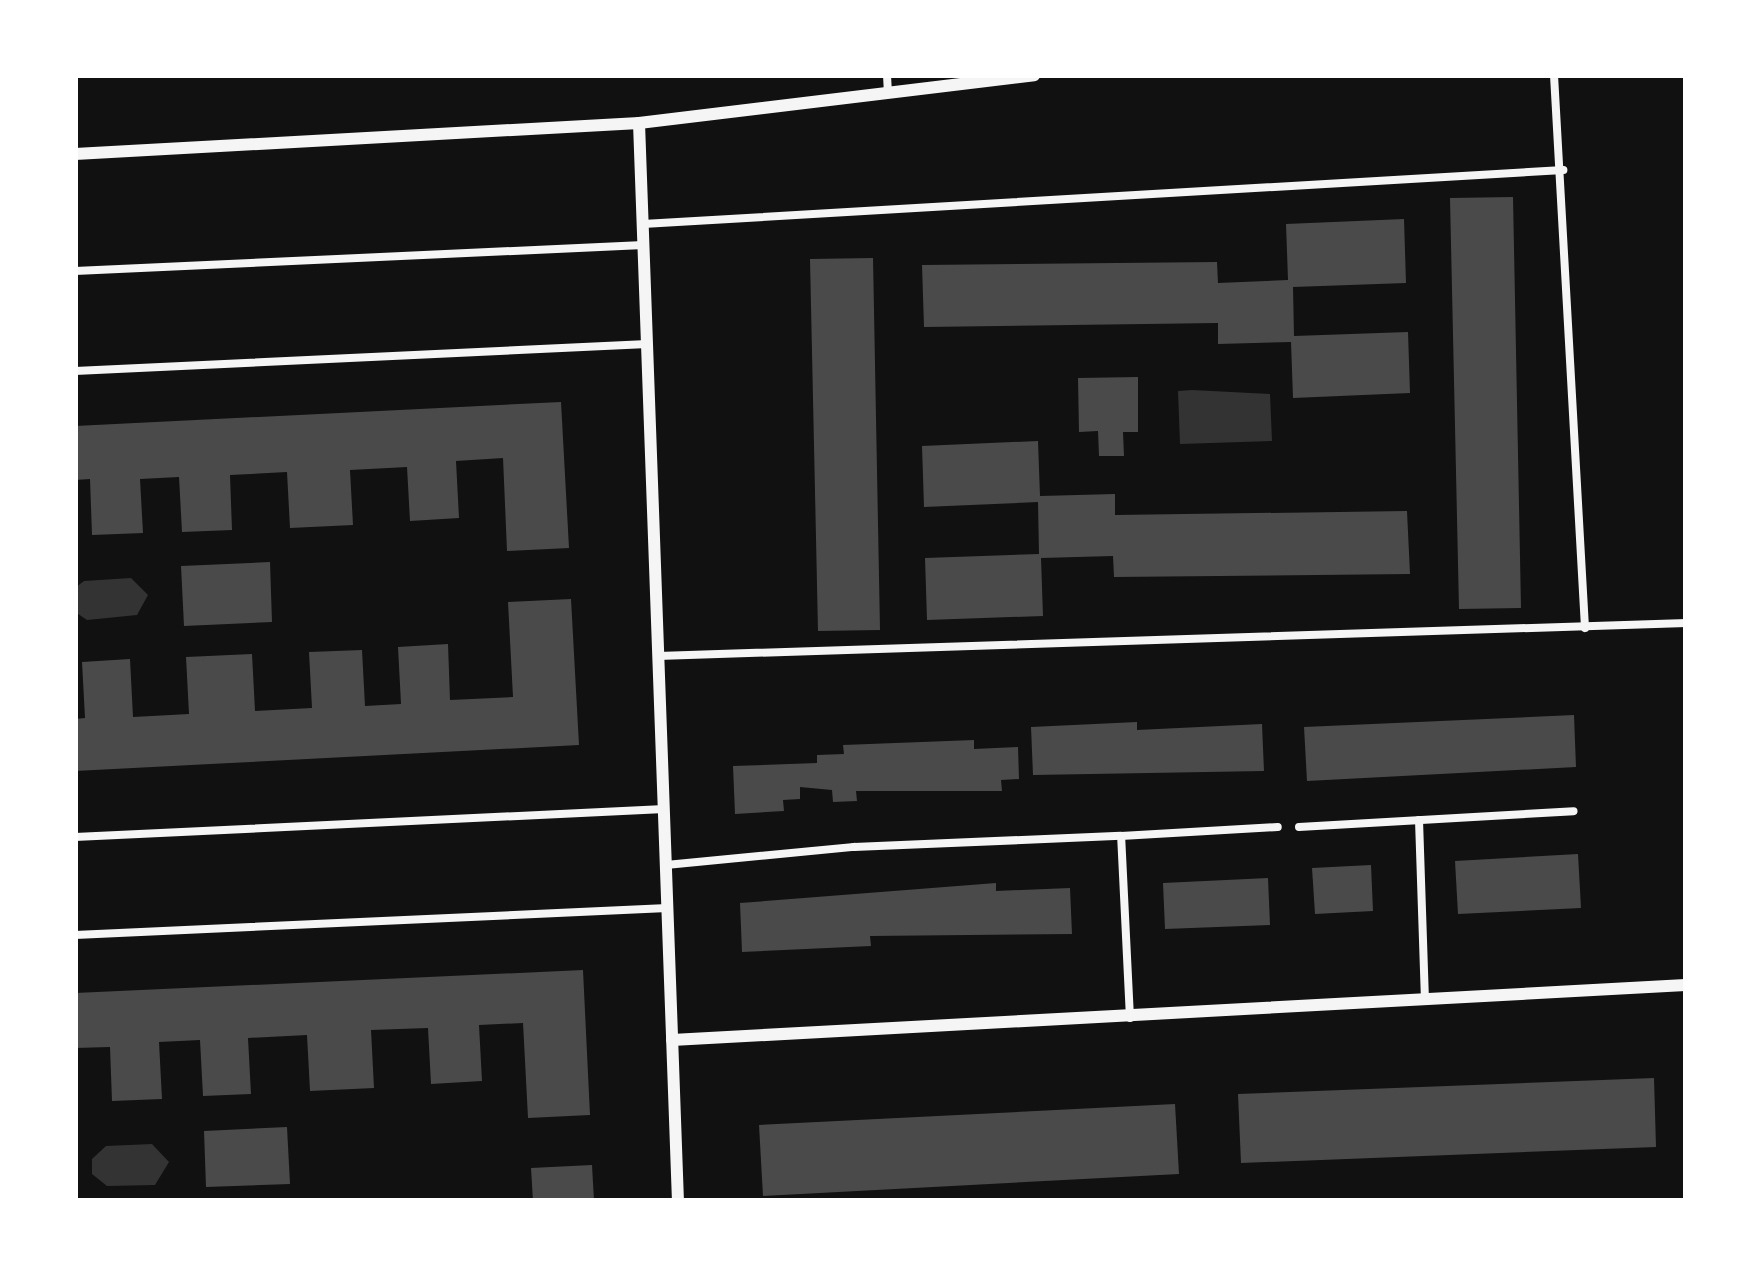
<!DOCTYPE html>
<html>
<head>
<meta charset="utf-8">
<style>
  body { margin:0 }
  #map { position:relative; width:1761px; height:1276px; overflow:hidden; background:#111; font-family:"Source Sans 3",sans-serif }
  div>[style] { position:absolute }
  .water>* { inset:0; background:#333 }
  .building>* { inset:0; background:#4a4a4a }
  .service>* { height:8px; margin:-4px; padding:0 4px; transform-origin:4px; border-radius:4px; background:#f5f5f5 }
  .minor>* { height:12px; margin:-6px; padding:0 6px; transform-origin:6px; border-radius:6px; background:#f5f5f5 }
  span { translate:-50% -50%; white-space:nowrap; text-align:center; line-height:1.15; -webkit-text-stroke:12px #fff; paint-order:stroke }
  .frame { position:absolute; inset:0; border:78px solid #fff; pointer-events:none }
</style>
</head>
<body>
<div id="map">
  <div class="water">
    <i style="clip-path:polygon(1192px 390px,1270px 394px,1272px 441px,1180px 444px,1178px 391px)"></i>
    <i style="clip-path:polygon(131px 578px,148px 595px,137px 615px,87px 620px,75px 612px,75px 588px,84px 581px)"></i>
    <i style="clip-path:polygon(152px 1144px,169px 1162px,155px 1185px,107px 1186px,92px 1174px,92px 1159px,106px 1146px)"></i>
  </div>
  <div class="building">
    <i style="clip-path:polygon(1513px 197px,1521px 608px,1459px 609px,1450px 198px)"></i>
    <i style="clip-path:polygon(1404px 219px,1406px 283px,1293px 287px,1294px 336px,1408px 332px,1410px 393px,1293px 398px,1291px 342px,1218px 344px,1218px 323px,924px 327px,922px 265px,1217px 262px,1218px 283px,1288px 280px,1286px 224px)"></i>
    <i style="clip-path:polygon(873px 258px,880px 630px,818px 631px,810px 259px)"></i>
    <i style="clip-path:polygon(1138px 377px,1138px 432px,1123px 432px,1124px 456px,1099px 456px,1098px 431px,1079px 432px,1078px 378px)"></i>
    <i style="clip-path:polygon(561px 402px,569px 548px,507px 551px,503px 458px,456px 461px,459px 518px,410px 521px,407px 467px,350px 470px,353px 525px,290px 528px,287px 472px,230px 475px,232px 530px,182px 532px,179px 477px,140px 479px,143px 533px,92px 535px,90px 479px,75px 480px,75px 426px)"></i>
    <i style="clip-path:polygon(1038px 441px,1040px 496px,1115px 494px,1115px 515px,1407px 511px,1410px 574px,1114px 577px,1113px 556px,1041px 558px,1043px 616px,927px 620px,925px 558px,1039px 554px,1038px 502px,924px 507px,922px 446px)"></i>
    <i style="clip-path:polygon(270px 562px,272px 622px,184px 626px,181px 566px)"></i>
    <i style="clip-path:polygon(571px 599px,579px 745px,75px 771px,75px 719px,85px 718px,82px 662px,130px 659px,133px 717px,189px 714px,186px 657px,252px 654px,255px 711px,312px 708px,309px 652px,362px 650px,365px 706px,401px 704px,398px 647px,448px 644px,450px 700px,513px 697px,508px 602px)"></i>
    <i style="clip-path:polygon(1574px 715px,1576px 767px,1307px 781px,1304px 727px)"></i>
    <i style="clip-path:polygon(1137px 722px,1137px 730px,1262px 724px,1264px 771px,1033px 775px,1031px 727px)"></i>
    <i style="clip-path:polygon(974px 740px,974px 749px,1018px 747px,1019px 779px,1001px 780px,1002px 791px,856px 791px,857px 801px,833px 802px,832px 790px,800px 787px,800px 799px,783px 800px,784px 811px,735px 814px,733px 766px,817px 763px,817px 755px,844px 754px,843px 745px)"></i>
    <i style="clip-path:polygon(1578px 854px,1581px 908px,1458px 914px,1455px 861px)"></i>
    <i style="clip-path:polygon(1371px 865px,1373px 911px,1315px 914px,1312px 868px)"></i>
    <i style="clip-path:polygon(1268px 878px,1270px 925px,1165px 929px,1163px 883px)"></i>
    <i style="clip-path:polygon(996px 883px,996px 891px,1070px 888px,1072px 934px,870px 936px,871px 946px,742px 952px,740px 903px)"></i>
    <i style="clip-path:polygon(583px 970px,590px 1115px,528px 1118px,523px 1023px,479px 1025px,482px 1081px,431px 1084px,428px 1028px,371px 1030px,374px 1088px,310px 1091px,307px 1035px,248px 1038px,251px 1094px,203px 1096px,200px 1040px,159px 1042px,162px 1099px,112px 1101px,110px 1047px,75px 1048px,75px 993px)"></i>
    <i style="clip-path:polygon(1654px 1078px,1656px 1147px,1241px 1163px,1238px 1094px)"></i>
    <i style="clip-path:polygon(1175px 1104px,1179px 1174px,763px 1196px,759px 1125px)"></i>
    <i style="clip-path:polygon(287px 1127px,290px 1184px,206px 1187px,204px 1131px)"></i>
    <i style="clip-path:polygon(592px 1165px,594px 1201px,533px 1201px,531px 1168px)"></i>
  </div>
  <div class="service">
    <i style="left:887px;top:75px;width:17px;rotate:87deg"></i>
    <i style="left:1554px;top:75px;width:554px;rotate:86.79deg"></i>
    <i style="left:643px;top:224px;width:922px;rotate:-3.36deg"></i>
    <i style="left:75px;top:271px;width:569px;rotate:-2.62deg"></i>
    <i style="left:75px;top:371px;width:573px;rotate:-2.7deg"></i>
    <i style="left:658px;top:656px;width:1029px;rotate:-1.84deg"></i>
    <i style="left:1419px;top:820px;width:180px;rotate:88.1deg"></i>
    <i style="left:1299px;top:827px;width:275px;rotate:-3.3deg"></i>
    <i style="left:75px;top:837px;width:590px;rotate:-2.72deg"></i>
    <i style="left:666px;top:865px;width:189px;rotate:-5.5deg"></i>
    <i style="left:854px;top:847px;width:267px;rotate:-2.4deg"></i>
    <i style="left:75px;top:935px;width:593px;rotate:-2.61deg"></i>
    <i style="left:1130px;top:1018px;width:182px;rotate:-92.8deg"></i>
    <i style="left:1121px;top:836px;width:157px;rotate:-3.3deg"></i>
  </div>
  <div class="minor">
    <i style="left:639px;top:123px;width:1079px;rotate:87.93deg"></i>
    <i style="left:75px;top:154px;width:565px;rotate:-3.15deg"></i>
    <i style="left:639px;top:123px;width:398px;rotate:-6.9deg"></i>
    <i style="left:672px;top:1040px;width:1015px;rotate:-3.1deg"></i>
  </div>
  <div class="frame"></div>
</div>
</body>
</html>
